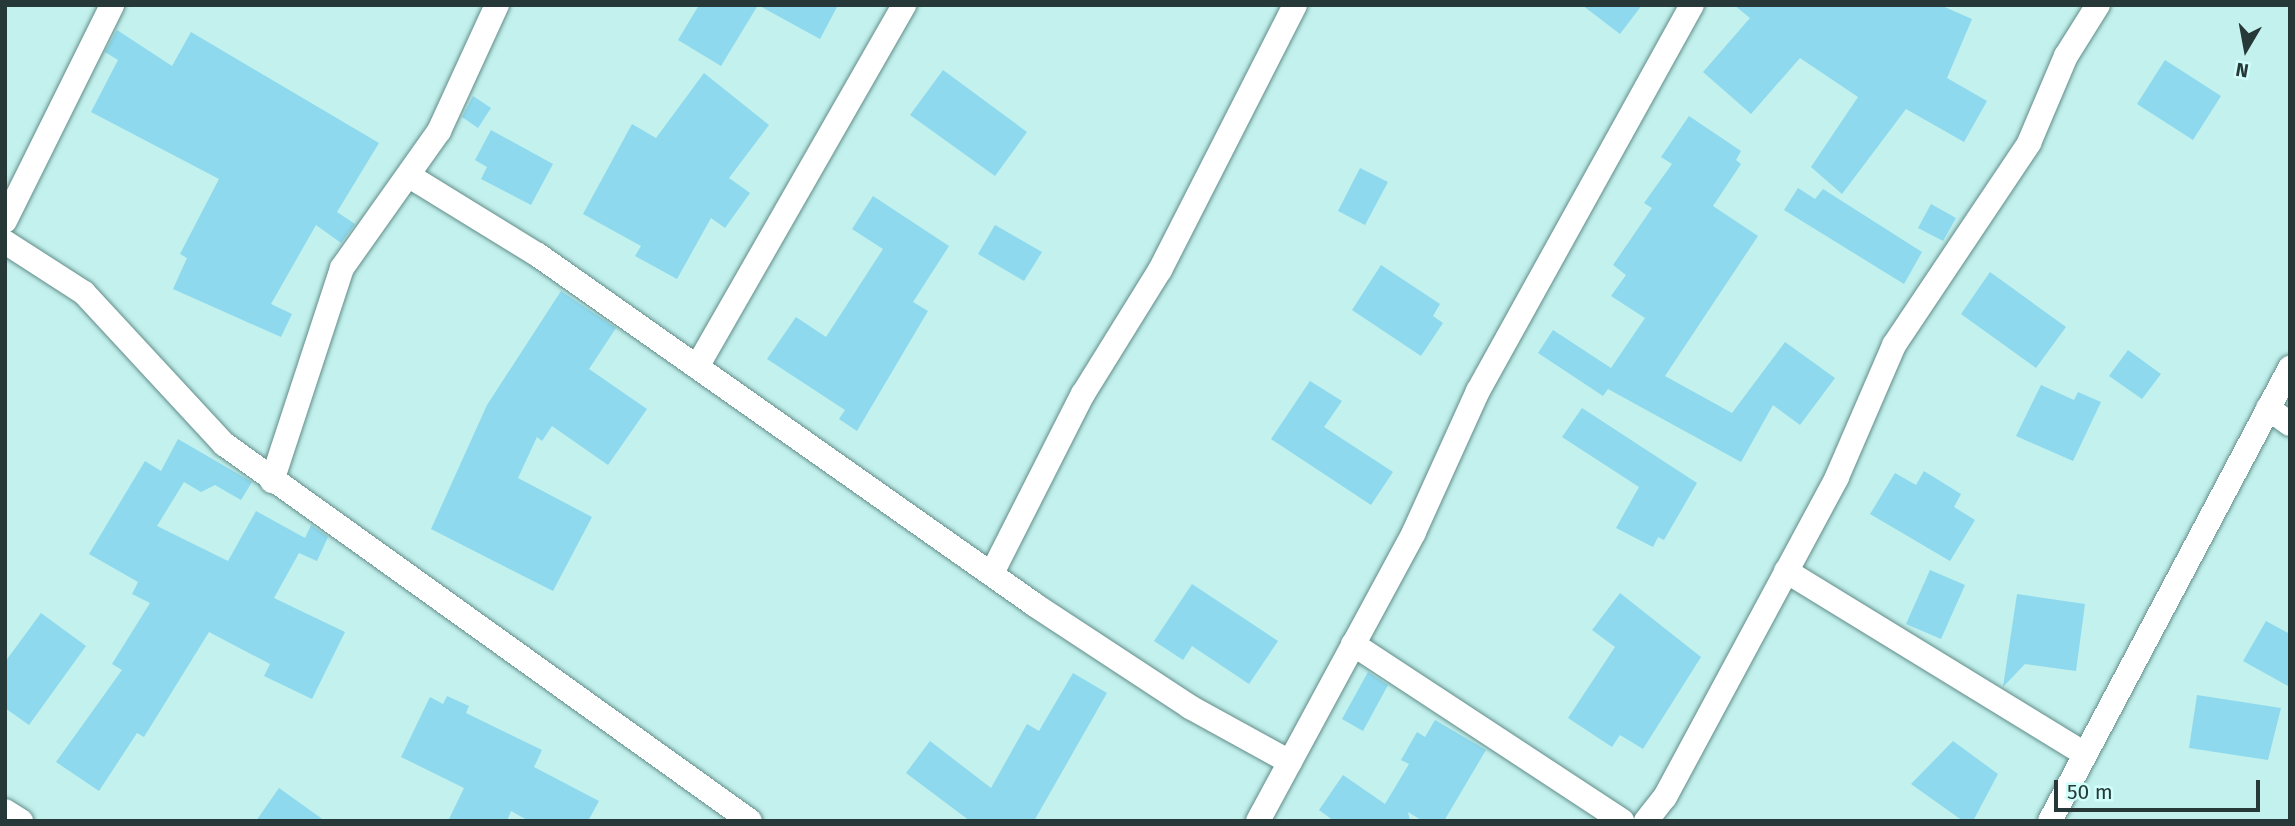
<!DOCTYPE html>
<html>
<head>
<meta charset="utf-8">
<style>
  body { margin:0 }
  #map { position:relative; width:2295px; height:826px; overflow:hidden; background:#c3f1ed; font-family:"Fira Sans",sans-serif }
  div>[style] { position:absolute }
  .building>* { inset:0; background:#8ed9ee }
  .roads { filter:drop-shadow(0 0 2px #618c89) drop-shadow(0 0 2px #618c89) }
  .street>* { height:24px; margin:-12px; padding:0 12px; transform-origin:12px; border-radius:12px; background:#fff }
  span { translate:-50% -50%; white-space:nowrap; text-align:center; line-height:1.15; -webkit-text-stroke:5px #d0fefa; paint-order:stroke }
  .frame { position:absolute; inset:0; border:7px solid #263837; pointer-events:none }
  .north { position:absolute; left:2211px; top:14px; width:70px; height:70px; -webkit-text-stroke:5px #d0fefa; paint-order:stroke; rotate:190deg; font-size:19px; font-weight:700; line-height:28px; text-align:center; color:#263837 }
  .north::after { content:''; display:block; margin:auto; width:24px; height:32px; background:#263837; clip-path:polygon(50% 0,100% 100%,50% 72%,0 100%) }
  .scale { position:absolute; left:2054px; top:780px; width:206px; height:32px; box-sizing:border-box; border:4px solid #263837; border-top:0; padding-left:9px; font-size:21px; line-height:24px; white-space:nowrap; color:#263837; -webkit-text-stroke:5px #d0fefa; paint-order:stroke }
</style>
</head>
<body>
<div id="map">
  <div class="building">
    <i style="clip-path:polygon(699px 5px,758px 5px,721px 66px,678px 40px)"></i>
    <i style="clip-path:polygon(758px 5px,838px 5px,820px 39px)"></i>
    <i style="clip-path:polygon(1582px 5px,1642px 5px,1620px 34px)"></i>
    <i style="clip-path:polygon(1734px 5px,1940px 5px,1972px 19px,1947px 78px,1987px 101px,1964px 142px,1906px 109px,1842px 194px,1811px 167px,1858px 97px,1800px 58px,1751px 114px,1703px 72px,1750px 18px)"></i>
    <i style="clip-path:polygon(117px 30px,172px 66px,191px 32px,379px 143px,337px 212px,355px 224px,341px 243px,316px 225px,271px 304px,292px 314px,281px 337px,173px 289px,187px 258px,180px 254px,219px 179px,91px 112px,118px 60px,105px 52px)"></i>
    <i style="clip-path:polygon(2165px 60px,2221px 96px,2193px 140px,2137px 104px)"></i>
    <i style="clip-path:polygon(943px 70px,1027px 132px,995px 176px,910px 115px)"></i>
    <i style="clip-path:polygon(704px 73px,769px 125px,729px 178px,750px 193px,725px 228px,711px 218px,677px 279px,635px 256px,641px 246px,583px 214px,632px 124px,656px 138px)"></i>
    <i style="clip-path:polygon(473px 96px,491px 108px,478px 128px,462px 117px)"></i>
    <i style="clip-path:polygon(1689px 116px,1741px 151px,1736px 160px,1741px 164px,1713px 206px,1758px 236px,1665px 376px,1732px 413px,1785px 342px,1835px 378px,1800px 425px,1773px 405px,1741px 462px,1608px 389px,1603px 396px,1538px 353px,1553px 330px,1611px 368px,1645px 318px,1611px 296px,1626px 275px,1613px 265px,1652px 208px,1644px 203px,1672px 164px,1661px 157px)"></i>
    <i style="clip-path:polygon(491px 130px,553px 164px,531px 205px,481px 179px,487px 167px,475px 160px)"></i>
    <i style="clip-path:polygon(1360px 168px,1388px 182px,1365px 225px,1338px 211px)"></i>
    <i style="clip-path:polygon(1798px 188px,1815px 199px,1823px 189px,1922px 252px,1904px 284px,1784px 210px)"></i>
    <i style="clip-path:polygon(873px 196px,949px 246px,913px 302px,928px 311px,857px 431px,839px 419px,845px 410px,767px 359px,796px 317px,826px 337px,883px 249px,852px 229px)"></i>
    <i style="clip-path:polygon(1931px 204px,1956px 218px,1943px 241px,1918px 228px)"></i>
    <i style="clip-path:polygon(995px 225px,1042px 252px,1024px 281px,978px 254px)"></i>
    <i style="clip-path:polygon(1381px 265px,1440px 304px,1433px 316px,1443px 323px,1421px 356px,1352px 310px)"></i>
    <i style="clip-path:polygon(1990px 272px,2066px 327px,2036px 368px,1961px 314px)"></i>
    <i style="clip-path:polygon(561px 291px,616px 328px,589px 369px,647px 409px,608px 465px,552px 426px,542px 441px,537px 437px,518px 478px,592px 517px,553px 591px,431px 529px,487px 405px)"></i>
    <i style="clip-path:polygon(2128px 350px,2161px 374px,2142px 399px,2109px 376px)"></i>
    <i style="clip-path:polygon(1310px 381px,1342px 401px,1324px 427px,1393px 472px,1371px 505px,1271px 439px)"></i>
    <i style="clip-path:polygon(2041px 385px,2074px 400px,2078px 392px,2101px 402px,2073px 461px,2016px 436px)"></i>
    <i style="clip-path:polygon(1582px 408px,1697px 483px,1664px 540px,1658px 537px,1653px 547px,1616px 528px,1639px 487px,1562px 437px)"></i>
    <i style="clip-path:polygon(178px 439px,252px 482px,241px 500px,215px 485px,201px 492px,184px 482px,157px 526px,228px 561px,256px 511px,305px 538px,311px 525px,328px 537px,317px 561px,299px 553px,274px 598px,345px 632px,312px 699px,264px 676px,270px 664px,209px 632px,144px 737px,137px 733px,99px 791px,56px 762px,122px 670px,112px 664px,150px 603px,132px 594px,138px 582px,89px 554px,145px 461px,161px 471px)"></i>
    <i style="clip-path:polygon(1924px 471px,1961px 494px,1954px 507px,1975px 520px,1950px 561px,1870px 514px,1895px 473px,1916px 485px)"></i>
    <i style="clip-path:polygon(1930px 570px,1965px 585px,1941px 639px,1906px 624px)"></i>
    <i style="clip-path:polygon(1192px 584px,1278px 641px,1249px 684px,1192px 646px,1183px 660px,1154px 641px)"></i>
    <i style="clip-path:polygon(1620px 593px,1701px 657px,1643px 749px,1620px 735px,1612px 747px,1568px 718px,1615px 647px,1592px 630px)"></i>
    <i style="clip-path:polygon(2017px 594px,2085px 604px,2076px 671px,2025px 664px,2003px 687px)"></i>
    <i style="clip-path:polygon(41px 613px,86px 646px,29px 725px,5px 708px,5px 662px)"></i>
    <i style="clip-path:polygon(2266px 621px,2290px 634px,2290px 687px,2243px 661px)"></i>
    <i style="clip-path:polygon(1368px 672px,1388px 685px,1363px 731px,1342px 719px)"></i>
    <i style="clip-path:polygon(1073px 673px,1107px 693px,1034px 821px,970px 821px,906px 773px,930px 741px,991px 788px,1027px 724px,1039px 731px)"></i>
    <i style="clip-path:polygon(2197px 695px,2281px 708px,2268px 760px,2189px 748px)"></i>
    <i style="clip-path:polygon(447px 696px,469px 706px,466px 713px,542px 750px,534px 767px,599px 801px,588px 821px,529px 821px,511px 811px,507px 821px,448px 821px,464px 788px,401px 757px,430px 697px,443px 704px)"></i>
    <i style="clip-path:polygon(1435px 720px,1486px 750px,1444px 821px,1423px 821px,1408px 812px,1410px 821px,1334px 821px,1319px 810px,1343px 775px,1385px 804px,1409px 764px,1401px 760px,1417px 732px,1425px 737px)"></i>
    <i style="clip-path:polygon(1953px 741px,1998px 774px,1973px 821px,1963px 821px,1911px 784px)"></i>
    <i style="clip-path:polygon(279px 788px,325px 821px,256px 821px)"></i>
  </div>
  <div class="roads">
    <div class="street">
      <i style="left:411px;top:177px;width:149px;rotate:31.6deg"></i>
      <i style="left:538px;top:255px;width:608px;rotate:35.15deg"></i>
      <i style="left:1035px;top:605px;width:186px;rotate:33.3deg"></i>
      <i style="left:1190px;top:707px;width:114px;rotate:28.8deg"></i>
      <i style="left:5px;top:221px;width:241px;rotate:-63.6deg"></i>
      <i style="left:5px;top:242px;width:94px;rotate:32.8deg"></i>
      <i style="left:84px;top:293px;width:206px;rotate:47.2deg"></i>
      <i style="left:224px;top:444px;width:647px;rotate:35.63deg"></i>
      <i style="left:698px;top:365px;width:415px;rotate:-60.2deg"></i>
      <i style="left:2268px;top:408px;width:27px;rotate:36deg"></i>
      <i style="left:272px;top:481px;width:224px;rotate:-71.8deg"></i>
      <i style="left:342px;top:268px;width:168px;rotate:-54.7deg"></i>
      <i style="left:439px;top:131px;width:139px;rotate:-65.3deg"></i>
      <i style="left:1786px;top:571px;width:348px;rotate:31.5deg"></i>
      <i style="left:992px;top:573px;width:201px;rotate:-63.1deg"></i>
      <i style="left:1083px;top:394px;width:146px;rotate:-58.2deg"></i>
      <i style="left:1160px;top:270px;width:297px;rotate:-63deg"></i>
      <i style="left:1353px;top:644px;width:322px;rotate:33.3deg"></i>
      <i style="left:5px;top:811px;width:19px;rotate:32deg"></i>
      <i style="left:1258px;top:821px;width:328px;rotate:-61.6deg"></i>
      <i style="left:1414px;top:532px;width:155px;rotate:-65.6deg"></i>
      <i style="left:1478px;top:391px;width:441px;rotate:-61deg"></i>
      <i style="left:1646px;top:821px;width:31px;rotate:-52deg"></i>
      <i style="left:1665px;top:797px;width:363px;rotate:-61.7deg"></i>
      <i style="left:1837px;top:477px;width:144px;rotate:-66.6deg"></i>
      <i style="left:1894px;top:345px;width:243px;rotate:-56.2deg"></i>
      <i style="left:2029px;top:143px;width:95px;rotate:-67deg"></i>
      <i style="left:2066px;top:56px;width:60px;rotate:-57.9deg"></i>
      <i style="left:2050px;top:821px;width:513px;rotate:-62.09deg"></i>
    </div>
  </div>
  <div class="frame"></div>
  <div class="north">N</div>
  <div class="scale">50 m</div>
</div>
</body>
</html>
